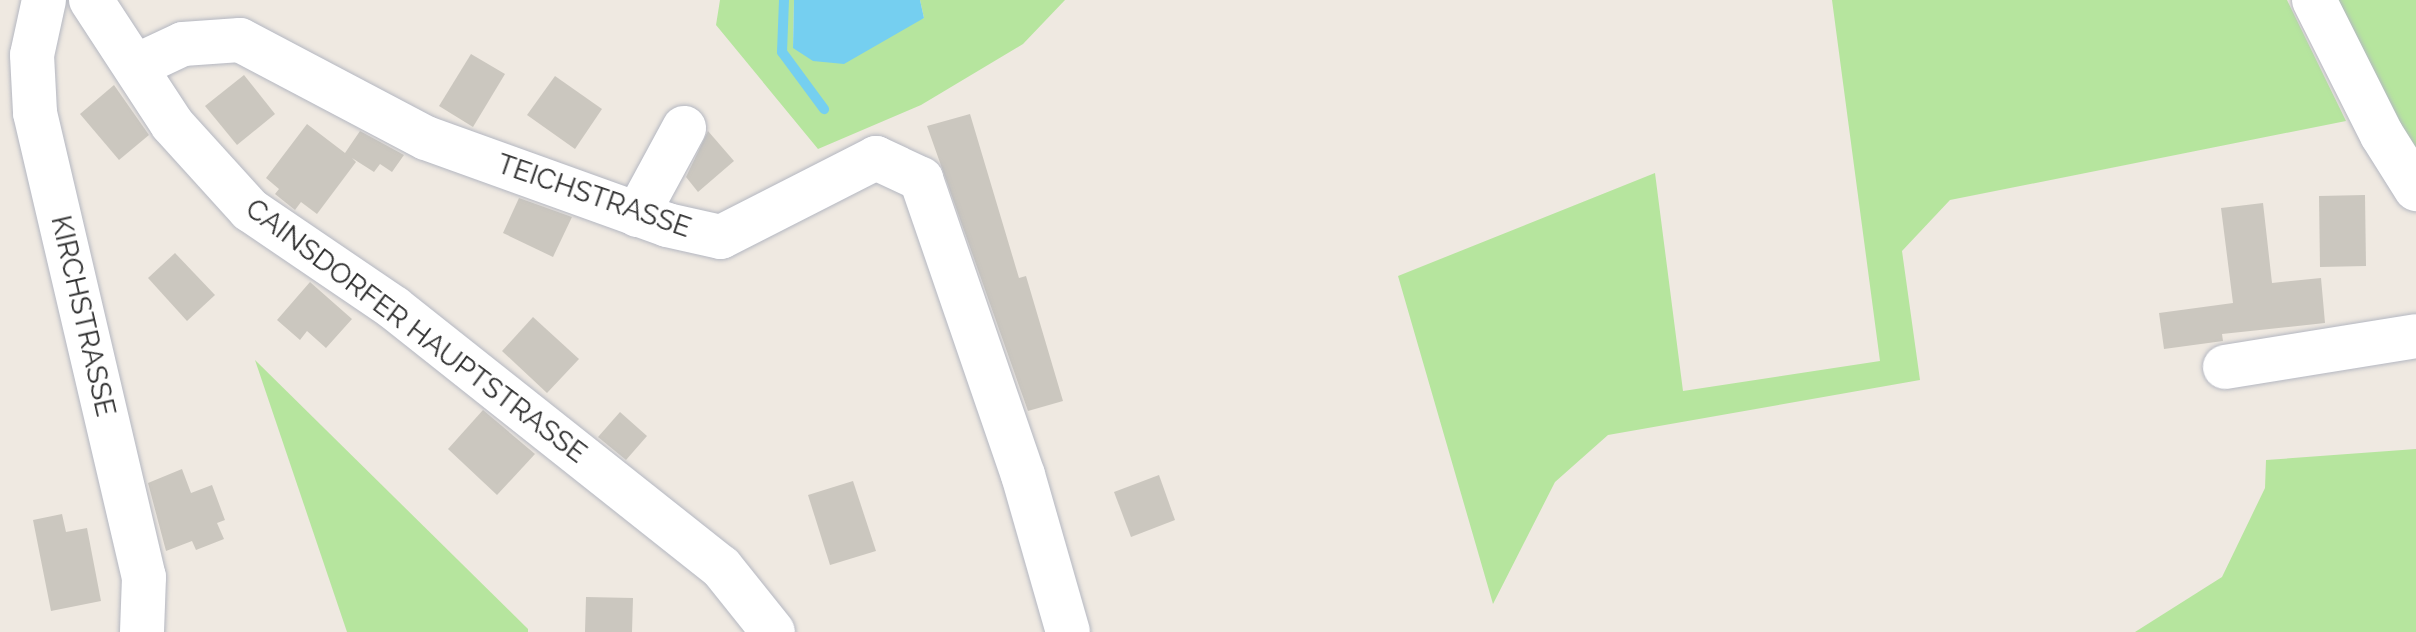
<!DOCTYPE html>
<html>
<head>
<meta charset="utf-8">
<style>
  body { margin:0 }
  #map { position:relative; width:2416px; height:632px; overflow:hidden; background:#efe9e1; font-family:Raleway,sans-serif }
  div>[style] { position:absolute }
  .green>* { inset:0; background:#b6e59e }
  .water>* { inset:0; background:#75cff0 }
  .stream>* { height:10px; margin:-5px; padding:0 5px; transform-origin:5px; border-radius:5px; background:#75cff0 }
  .building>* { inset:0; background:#cbc7bf }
  .roads { filter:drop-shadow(0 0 2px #b4b7c1) drop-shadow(0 0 2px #b4b7c1) }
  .minor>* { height:44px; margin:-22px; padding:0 22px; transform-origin:22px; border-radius:22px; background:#fff }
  span { translate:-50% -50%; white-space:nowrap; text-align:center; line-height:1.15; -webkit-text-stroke:7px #fff; paint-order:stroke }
  .street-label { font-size:28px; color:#2e2e2e }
</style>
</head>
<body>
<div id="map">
  <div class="green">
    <i style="clip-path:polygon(720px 0,794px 0,793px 48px,924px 18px,920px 0,1065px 0,1023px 44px,921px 105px,818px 149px,716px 25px)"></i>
    <i style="clip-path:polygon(1832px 0,2287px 0,2346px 121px,1950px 200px,1902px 251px,1920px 380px,1608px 435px,1555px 482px,1493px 604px,1398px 276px,1655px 173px,1683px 391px,1880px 361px)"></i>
    <i style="clip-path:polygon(2329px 0,2416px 0,2416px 159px)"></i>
    <i style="clip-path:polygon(255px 360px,528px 629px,528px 632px,347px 632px)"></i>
    <i style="clip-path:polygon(2416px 449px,2416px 632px,2135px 632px,2222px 577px,2265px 488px,2266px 460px)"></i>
  </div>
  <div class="water">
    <i style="clip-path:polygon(794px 0,920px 0,924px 18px,844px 64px,813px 61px,793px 48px)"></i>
  </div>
  <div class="stream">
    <i style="left:784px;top:0;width:52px;rotate:92.2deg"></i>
    <i style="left:782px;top:52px;width:71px;rotate:53.6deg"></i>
  </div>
  <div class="building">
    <i style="clip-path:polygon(471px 54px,505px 74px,473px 127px,439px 106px)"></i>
    <i style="clip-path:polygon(244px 75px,275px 114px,237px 145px,205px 106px)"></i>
    <i style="clip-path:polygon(555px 76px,602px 109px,575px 149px,527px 115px)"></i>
    <i style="clip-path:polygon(114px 85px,149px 135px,119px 160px,80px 114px)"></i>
    <i style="clip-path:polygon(970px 114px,1019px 278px,1026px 276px,1063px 401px,1028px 411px,927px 126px)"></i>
    <i style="clip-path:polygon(307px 124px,345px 153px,360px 131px,404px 155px,392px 172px,380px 164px,374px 172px,352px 158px,356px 162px,317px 214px,301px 202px,295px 210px,275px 194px,279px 189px,266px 178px)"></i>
    <i style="clip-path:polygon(708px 131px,734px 161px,698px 192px,686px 177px)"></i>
    <i style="clip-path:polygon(2365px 195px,2366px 266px,2320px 267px,2319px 196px)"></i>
    <i style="clip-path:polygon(519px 198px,572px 217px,553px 257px,503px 233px)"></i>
    <i style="clip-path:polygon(2263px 203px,2272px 283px,2321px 278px,2325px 323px,2222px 334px,2223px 341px,2164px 349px,2159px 313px,2233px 303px,2221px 208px)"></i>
    <i style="clip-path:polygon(175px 253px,215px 295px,187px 321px,148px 278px)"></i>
    <i style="clip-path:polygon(310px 282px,352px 319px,326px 348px,307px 331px,300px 340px,277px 320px)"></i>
    <i style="clip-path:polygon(533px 317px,579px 359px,547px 393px,502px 351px)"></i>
    <i style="clip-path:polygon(483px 410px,535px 454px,497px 495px,448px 449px)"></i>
    <i style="clip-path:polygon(620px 412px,647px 436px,626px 460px,598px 437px)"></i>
    <i style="clip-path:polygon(182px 469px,191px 493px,212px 485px,225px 520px,217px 523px,224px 539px,196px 550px,192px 541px,166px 551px,148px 483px)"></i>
    <i style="clip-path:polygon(1159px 475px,1175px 520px,1131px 537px,1114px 492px)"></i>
    <i style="clip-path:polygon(853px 481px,876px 551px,830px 565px,808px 495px)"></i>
    <i style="clip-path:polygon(62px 514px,66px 532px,87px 528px,101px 601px,51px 611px,33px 520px)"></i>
    <i style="clip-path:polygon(586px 597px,633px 598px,632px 632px,585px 632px)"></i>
  </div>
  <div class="roads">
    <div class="minor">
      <i style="left:44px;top:0;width:56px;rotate:102.3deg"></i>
      <i style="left:32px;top:55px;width:58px;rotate:87deg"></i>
      <i style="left:35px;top:113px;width:477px;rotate:76.8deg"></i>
      <i style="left:144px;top:577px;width:55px;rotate:92.1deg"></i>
      <i style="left:91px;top:0;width:148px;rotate:56.8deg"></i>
      <i style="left:172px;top:124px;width:116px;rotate:47.8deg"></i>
      <i style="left:250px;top:210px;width:174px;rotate:34.2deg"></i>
      <i style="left:394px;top:308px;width:417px;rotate:38.4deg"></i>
      <i style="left:721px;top:567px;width:83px;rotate:51.3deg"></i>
      <i style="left:2314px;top:0;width:151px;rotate:63.3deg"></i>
      <i style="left:2382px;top:135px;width:64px;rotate:57.8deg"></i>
      <i style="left:136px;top:66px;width:52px;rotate:-25.1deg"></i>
      <i style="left:183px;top:44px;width:57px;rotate:-4deg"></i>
      <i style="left:240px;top:40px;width:210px;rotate:27.8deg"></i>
      <i style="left:426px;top:138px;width:256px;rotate:19.8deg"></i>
      <i style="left:667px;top:225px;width:55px;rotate:12.5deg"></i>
      <i style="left:721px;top:237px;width:174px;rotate:-27deg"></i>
      <i style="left:876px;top:158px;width:50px;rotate:25deg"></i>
      <i style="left:921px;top:179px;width:313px;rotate:71deg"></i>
      <i style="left:1023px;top:475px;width:163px;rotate:74deg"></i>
      <i style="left:637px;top:215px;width:99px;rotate:-61.6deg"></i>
      <i style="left:2225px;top:367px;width:193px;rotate:-9.2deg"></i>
    </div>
  </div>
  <div class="street-label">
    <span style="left:594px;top:196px;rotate:19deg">TEICHSTRASSE</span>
    <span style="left:83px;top:316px;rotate:77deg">KIRCHSTRASSE</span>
    <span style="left:416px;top:331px;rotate:37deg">CAINSDORFER HAUPTSTRASSE</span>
  </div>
</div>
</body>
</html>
